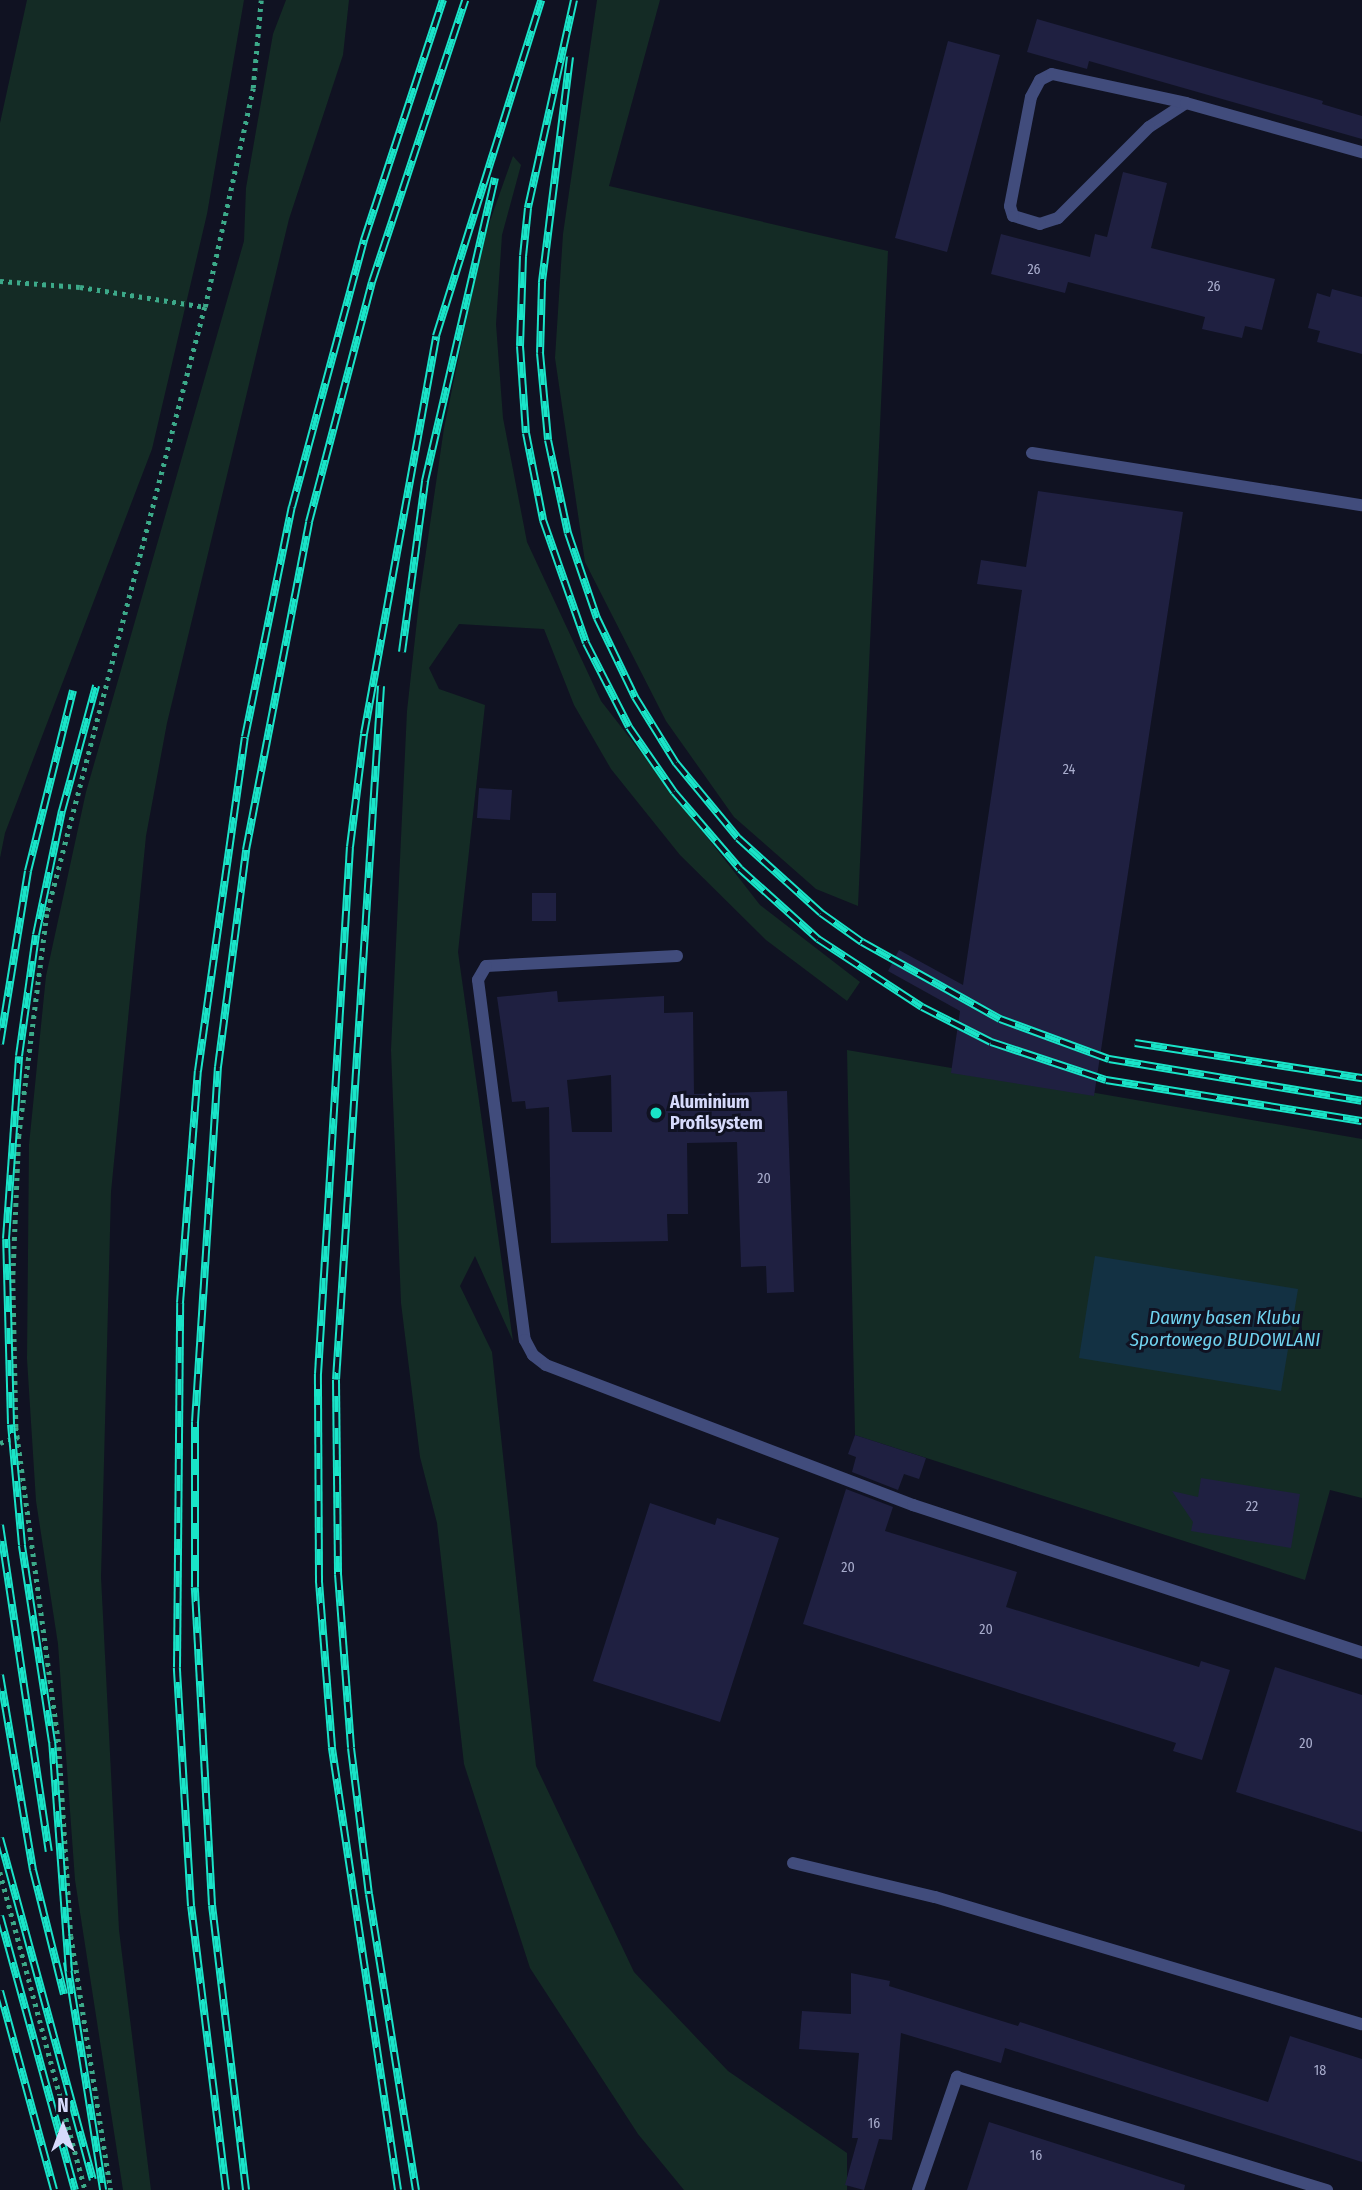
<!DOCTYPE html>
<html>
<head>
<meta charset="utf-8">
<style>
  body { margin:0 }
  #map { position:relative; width:1362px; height:2190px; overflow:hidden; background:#101222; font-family:"Fira Sans Condensed",sans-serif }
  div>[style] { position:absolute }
  .green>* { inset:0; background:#142b25 }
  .water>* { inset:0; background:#133143 }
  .building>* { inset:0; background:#1f2041 }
  .path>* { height:4.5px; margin-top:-2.25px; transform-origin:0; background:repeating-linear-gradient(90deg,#3ca989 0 3.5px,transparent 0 8.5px) }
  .lane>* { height:12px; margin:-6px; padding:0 6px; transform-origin:6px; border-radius:6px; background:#414c7c }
  .rail>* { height:8px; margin-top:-4px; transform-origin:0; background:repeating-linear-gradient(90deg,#101222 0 16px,#19e4c8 0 32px); box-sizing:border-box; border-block:2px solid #19e4c8 }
  .dots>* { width:19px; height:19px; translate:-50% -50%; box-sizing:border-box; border:4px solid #101222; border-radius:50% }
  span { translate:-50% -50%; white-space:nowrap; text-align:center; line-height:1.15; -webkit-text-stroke:6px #101222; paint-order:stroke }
  .number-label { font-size:14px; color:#a8accc }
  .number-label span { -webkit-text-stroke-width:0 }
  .poi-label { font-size:18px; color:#d6dafb; font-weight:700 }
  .left { translate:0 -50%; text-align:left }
  .water-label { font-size:19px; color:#6fd2ef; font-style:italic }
  .north { position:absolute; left:28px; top:2092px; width:70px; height:70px; -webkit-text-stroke:5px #101222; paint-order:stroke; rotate:0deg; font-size:19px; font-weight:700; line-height:28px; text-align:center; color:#d6dafb }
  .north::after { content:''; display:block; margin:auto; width:24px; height:32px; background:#d6dafb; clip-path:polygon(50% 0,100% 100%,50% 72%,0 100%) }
</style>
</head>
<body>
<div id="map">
  <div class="green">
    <i style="clip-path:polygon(27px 0,244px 0,207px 214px,152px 449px,5px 833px,0 858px,0 123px)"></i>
    <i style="clip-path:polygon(286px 0,349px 0,343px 55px,289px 219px,167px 723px,146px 836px,111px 1192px,101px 1577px,119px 1930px,151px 2190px,123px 2190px,75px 1880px,58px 1644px,36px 1501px,27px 1359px,29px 1145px,46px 976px,86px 792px,244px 241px,246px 188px,273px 34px)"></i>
    <i style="clip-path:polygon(597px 0,660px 0,609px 186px,888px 251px,858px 906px,816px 889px,734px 817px,666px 721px,585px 562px,555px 358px,563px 234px)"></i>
    <i style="clip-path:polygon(513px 156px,521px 165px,502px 235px,496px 324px,503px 418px,527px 542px,601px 701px,760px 905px,860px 982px,847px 1001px,766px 940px,680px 855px,611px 769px,574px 705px,544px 629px,459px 624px,429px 668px,439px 689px,485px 705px,458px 952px,513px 1341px,475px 1256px,460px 1286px,492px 1352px,536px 1766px,634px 1972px,728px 2071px,847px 2153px,847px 2190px,684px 2190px,638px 2134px,530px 1968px,464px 1764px,437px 1523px,420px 1457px,401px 1303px,391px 1050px,407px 711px,420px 593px,444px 428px,463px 336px,485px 235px)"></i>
    <i style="clip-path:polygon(847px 1050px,1362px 1139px,1362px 1498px,1330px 1490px,1305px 1580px,855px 1435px)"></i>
  </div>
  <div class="water">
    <i style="clip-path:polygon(1095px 1256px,1298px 1289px,1281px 1391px,1079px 1358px)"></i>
  </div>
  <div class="building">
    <i style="clip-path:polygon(1037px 19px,1323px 101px,1322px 104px,1362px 116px,1362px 139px,1089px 61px,1087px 69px,1027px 52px)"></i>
    <i style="clip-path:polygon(948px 41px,1000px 55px,947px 252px,895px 238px)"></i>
    <i style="clip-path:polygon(1123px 172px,1167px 183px,1151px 248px,1275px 279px,1262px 330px,1245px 326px,1242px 338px,1202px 329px,1205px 317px,1068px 282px,1065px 293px,991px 274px,1001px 234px,1090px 257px,1095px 234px,1107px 237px)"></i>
    <i style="clip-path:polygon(1332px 289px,1362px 297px,1362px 354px,1317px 342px,1320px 331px,1308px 328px,1317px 293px,1330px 297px)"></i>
    <i style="clip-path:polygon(1038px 491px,1183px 512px,1094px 1096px,951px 1073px,960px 1011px,888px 971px,899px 950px,963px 985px,1022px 590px,977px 584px,981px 560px,1026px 567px)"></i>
    <i style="clip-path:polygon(479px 788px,512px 790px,510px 820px,477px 818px)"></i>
    <i style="clip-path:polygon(532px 893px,556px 893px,556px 921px,532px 921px)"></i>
    <i style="clip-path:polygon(evenodd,557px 991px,558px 1002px,664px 996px,664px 1013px,693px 1012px,694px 1094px,787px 1091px,794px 1292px,767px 1293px,766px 1266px,741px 1267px,737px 1142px,687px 1143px,688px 1214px,667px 1214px,668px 1241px,551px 1243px,549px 1107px,526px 1109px,525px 1101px,512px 1102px,497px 997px,557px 991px,611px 1075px,612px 1132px,572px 1132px,567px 1080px,611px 1075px)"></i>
    <i style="clip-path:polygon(855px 1435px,926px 1458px,919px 1479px,904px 1474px,898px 1490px,852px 1472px,856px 1457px,848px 1454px)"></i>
    <i style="clip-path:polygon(1201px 1478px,1300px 1494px,1291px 1548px,1191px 1531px,1193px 1522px,1172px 1491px,1198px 1497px)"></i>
    <i style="clip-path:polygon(846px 1489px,893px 1507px,885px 1531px,1017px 1572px,1006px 1607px,1199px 1667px,1201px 1661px,1230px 1670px,1202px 1760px,1173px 1751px,1176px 1743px,803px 1624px)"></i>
    <i style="clip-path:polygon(650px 1503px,715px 1525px,717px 1518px,779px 1538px,720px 1722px,593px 1681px)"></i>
    <i style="clip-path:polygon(1275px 1667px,1362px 1695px,1362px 1832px,1236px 1792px)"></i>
    <i style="clip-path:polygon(851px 1973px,890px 1981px,889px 1986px,1018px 2026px,1020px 2022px,1268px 2102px,1290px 2036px,1362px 2059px,1362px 2162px,1005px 2048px,1001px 2063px,901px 2033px,892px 2140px,879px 2139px,864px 2190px,845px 2185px,858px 2138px,852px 2138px,859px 2053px,799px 2049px,802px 2011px,851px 2014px)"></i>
    <i style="clip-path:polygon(989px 2122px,1185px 2185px,1184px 2190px,967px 2190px)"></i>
  </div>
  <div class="path">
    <i style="left:0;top:281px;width:80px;rotate:4.3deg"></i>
    <i style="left:80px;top:287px;width:127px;rotate:9.1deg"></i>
    <i style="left:205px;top:307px;width:627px;rotate:104.59deg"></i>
    <i style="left:47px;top:914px;width:223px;rotate:97.2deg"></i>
    <i style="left:19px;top:1135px;width:144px;rotate:92.4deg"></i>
    <i style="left:13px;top:1279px;width:148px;rotate:88.8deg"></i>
    <i style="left:16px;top:1427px;width:323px;rotate:82.3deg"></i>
    <i style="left:59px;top:1747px;width:189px;rotate:86.4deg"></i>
    <i style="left:71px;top:1936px;width:257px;rotate:81.1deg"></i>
    <i style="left:205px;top:307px;width:224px;rotate:-77.6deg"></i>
    <i style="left:253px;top:88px;width:88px;rotate:-84.8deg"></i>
    <i style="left:0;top:1443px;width:19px;rotate:-18deg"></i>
    <i style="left:0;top:1872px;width:329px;rotate:75deg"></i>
  </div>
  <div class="lane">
    <i style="left:1186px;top:103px;width:44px;rotate:147deg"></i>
    <i style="left:1149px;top:127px;width:129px;rotate:135deg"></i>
    <i style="left:1058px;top:218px;width:19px;rotate:162deg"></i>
    <i style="left:1040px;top:224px;width:28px;rotate:-163deg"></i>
    <i style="left:1013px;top:216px;width:10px;rotate:-107deg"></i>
    <i style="left:1010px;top:206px;width:111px;rotate:-79.1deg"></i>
    <i style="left:1031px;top:97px;width:19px;rotate:-62deg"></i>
    <i style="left:1040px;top:80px;width:13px;rotate:-27deg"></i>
    <i style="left:1052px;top:74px;width:137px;rotate:12.2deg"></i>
    <i style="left:1186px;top:103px;width:183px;rotate:15.6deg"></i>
    <i style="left:1032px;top:453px;width:334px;rotate:9deg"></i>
    <i style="left:677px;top:956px;width:191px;rotate:177deg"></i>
    <i style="left:486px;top:966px;width:16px;rotate:120deg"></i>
    <i style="left:478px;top:980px;width:363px;rotate:82.6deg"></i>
    <i style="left:525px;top:1340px;width:17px;rotate:62deg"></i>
    <i style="left:533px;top:1355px;width:16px;rotate:38deg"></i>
    <i style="left:546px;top:1365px;width:393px;rotate:20.9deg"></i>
    <i style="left:913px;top:1505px;width:473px;rotate:18.2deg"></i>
    <i style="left:793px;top:1863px;width:146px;rotate:13.5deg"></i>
    <i style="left:935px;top:1897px;width:445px;rotate:16.6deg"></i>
    <i style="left:918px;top:2190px;width:120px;rotate:-71deg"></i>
    <i style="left:957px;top:2077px;width:387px;rotate:17deg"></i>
  </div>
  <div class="rail">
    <i style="left:574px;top:0;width:213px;rotate:102.5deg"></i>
    <i style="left:528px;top:208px;width:48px;rotate:95.9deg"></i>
    <i style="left:523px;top:256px;width:90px;rotate:91.9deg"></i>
    <i style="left:520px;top:346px;width:87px;rotate:86.1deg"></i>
    <i style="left:526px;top:433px;width:89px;rotate:78.9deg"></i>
    <i style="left:543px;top:520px;width:130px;rotate:70.7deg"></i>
    <i style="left:586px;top:643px;width:94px;rotate:62.9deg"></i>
    <i style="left:629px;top:727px;width:79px;rotate:55.3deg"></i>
    <i style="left:674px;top:792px;width:101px;rotate:49.4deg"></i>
    <i style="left:740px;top:869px;width:105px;rotate:41.9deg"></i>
    <i style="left:818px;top:939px;width:124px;rotate:33.2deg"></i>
    <i style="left:922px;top:1007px;width:77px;rotate:26.9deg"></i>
    <i style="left:991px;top:1042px;width:121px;rotate:18.3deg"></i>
    <i style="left:1106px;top:1080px;width:259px;rotate:9.1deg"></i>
    <i style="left:570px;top:57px;width:228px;rotate:97.1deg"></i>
    <i style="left:542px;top:283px;width:70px;rotate:91.6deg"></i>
    <i style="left:540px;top:353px;width:87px;rotate:84.7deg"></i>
    <i style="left:548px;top:440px;width:95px;rotate:77.9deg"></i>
    <i style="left:568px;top:533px;width:90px;rotate:71.2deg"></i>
    <i style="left:597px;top:618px;width:88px;rotate:64.3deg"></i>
    <i style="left:635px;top:697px;width:78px;rotate:58.2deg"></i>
    <i style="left:676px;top:763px;width:97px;rotate:50.4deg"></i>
    <i style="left:738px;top:838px;width:112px;rotate:42.1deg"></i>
    <i style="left:821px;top:913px;width:50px;rotate:35.3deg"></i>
    <i style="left:862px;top:942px;width:158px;rotate:29.2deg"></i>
    <i style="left:1000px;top:1019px;width:116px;rotate:20.2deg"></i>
    <i style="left:1109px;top:1059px;width:256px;rotate:9.4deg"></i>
    <i style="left:402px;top:652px;width:173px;rotate:-82.3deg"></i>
    <i style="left:425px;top:481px;width:311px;rotate:-77deg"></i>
    <i style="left:381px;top:686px;width:695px;rotate:93.71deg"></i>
    <i style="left:336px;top:1380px;width:194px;rotate:89.4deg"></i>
    <i style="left:338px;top:1574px;width:174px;rotate:85.7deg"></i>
    <i style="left:351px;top:1748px;width:147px;rotate:83deg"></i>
    <i style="left:369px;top:1894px;width:300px;rotate:81deg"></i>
    <i style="left:1135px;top:1043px;width:230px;rotate:8.8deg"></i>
    <i style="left:0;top:1044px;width:175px;rotate:-80.8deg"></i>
    <i style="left:28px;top:871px;width:186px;rotate:-76deg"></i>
    <i style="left:0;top:1525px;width:330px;rotate:81.5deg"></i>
    <i style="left:0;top:1675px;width:198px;rotate:80.4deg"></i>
    <i style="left:33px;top:1870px;width:128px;rotate:76deg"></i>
    <i style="left:0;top:1838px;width:354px;rotate:74.8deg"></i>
    <i style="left:0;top:1916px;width:284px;rotate:74.7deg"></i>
    <i style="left:67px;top:1962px;width:231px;rotate:81deg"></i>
    <i style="left:69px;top:1971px;width:230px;rotate:-94.2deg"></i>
    <i style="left:52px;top:1742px;width:199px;rotate:-98.7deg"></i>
    <i style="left:22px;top:1545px;width:121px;rotate:-95.2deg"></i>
    <i style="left:11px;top:1424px;width:185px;rotate:-91.5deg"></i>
    <i style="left:6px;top:1239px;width:183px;rotate:-85.9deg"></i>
    <i style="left:19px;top:1056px;width:122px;rotate:-82deg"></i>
    <i style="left:36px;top:935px;width:127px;rotate:-78.2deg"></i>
    <i style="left:62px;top:811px;width:130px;rotate:-74.8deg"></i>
    <i style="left:0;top:1991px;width:206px;rotate:74.8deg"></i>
    <i style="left:226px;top:2190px;width:286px;rotate:-97deg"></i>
    <i style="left:191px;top:1906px;width:239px;rotate:-93.4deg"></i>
    <i style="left:177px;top:1667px;width:364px;rotate:-89.5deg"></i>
    <i style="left:180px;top:1303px;width:233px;rotate:-85.6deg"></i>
    <i style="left:198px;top:1071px;width:337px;rotate:-82deg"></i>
    <i style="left:245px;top:737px;width:235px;rotate:-78.5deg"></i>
    <i style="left:292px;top:507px;width:277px;rotate:-74.9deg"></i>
    <i style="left:364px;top:240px;width:253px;rotate:-71.8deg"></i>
    <i style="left:246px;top:2190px;width:287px;rotate:-96.8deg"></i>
    <i style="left:212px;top:1905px;width:318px;rotate:-93.1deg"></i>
    <i style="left:195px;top:1587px;width:165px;rotate:-90deg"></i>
    <i style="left:195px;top:1422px;width:356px;rotate:-86.3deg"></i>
    <i style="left:218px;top:1067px;width:219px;rotate:-82.6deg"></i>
    <i style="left:246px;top:850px;width:334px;rotate:-79.1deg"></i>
    <i style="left:309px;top:522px;width:248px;rotate:-75.3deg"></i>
    <i style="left:372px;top:282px;width:297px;rotate:-71.7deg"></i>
    <i style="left:398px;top:2190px;width:448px;rotate:-98.5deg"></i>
    <i style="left:332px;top:1747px;width:167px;rotate:-94.5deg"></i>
    <i style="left:319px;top:1581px;width:207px;rotate:-90.3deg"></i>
    <i style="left:318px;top:1374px;width:528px;rotate:-86.53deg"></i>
    <i style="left:350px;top:847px;width:114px;rotate:-82.9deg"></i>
    <i style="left:364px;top:734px;width:404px;rotate:-79.7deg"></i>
    <i style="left:436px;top:336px;width:352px;rotate:-72.6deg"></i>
  </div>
  <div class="dots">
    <i style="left:656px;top:1113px;background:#19e4c8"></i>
  </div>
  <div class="number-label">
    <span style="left:1034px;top:270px">26</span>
    <span style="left:1214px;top:287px">26</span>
    <span style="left:1069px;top:770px">24</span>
    <span style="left:764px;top:1179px">20</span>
    <span style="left:1252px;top:1507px">22</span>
    <span style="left:848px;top:1568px">20</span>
    <span style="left:986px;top:1630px">20</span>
    <span style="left:1306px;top:1744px">20</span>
    <span style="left:1320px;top:2071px">18</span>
    <span style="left:874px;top:2124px">16</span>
    <span style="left:1036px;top:2156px">16</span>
  </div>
  <div class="poi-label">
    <span class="left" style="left:670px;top:1113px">Aluminium<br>Profilsystem</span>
  </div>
  <div class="water-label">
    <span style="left:1225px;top:1329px">Dawny basen Klubu<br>Sportowego BUDOWLANI</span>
  </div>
  <div class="north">N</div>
</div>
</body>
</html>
